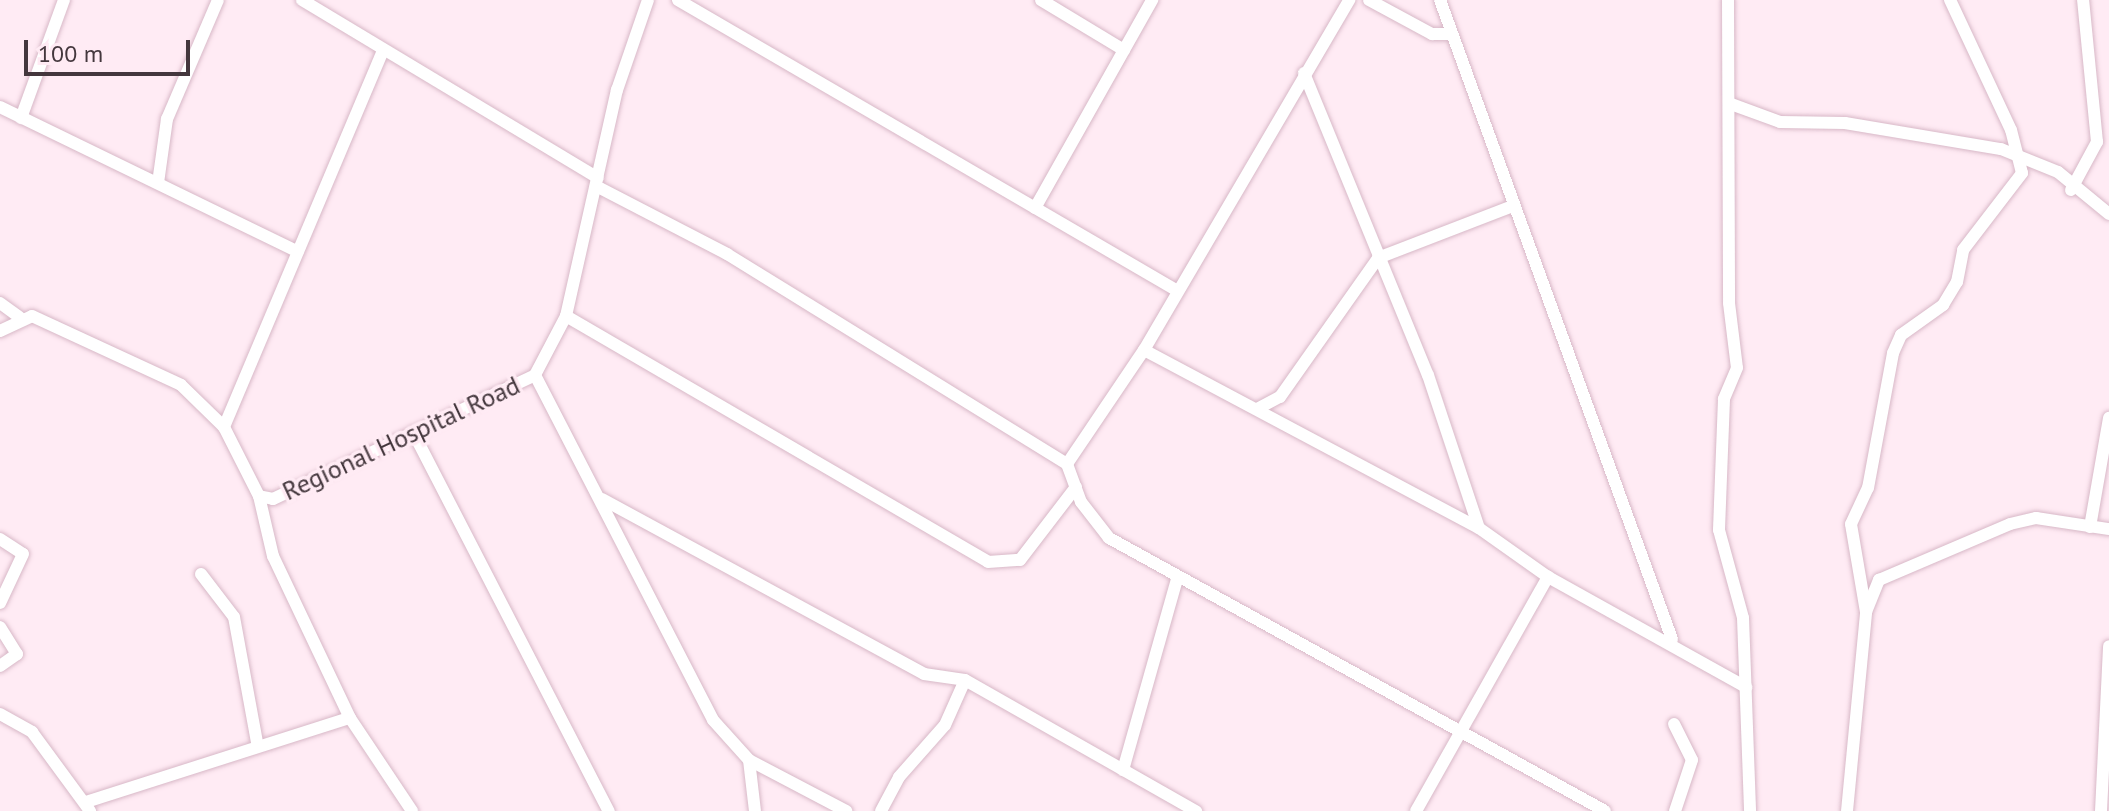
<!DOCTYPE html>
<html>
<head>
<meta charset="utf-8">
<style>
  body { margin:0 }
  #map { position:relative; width:2109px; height:811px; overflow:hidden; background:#ffebf4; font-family:"PT Sans",sans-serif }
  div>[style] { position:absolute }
  .roads { filter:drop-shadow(0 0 2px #d8b8c7) drop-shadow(0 0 2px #d8b8c7) }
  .minor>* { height:12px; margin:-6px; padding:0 6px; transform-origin:6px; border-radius:6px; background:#fff }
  span { translate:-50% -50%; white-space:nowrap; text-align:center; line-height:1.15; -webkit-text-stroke:7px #ffebf4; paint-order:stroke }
  .street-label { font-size:26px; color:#44373d }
  .scale { position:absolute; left:24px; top:40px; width:166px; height:36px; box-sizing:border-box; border:4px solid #44373d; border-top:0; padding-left:10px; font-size:24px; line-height:28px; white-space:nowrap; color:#44373d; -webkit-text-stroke:6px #ffebf4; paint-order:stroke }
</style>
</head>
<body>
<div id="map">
  <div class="roads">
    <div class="minor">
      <i style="left:302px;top:0;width:345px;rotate:31deg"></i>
      <i style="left:678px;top:0;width:576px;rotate:30.21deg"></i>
      <i style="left:1041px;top:0;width:97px;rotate:31.1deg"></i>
      <i style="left:1369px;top:0;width:72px;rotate:28.4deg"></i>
      <i style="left:1432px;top:34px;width:18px"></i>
      <i style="left:1440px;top:0;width:680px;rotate:70.05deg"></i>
      <i style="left:1728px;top:0;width:303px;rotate:89.8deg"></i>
      <i style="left:1729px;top:303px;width:65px;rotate:83deg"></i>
      <i style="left:1737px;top:368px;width:34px;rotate:113deg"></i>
      <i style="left:1724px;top:399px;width:131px;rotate:92.2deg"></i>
      <i style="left:1719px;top:530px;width:91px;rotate:74.7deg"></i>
      <i style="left:1743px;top:618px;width:193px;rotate:87.9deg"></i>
      <i style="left:1304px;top:73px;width:326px;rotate:67.7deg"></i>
      <i style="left:1428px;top:375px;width:161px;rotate:71.6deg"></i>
      <i style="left:1731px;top:104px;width:52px;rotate:20.2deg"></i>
      <i style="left:1780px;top:122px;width:65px;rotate:0.9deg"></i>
      <i style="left:1845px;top:123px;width:158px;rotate:9.5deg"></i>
      <i style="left:2001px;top:149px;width:61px;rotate:22deg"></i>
      <i style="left:2058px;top:172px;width:66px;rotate:39.5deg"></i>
      <i style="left:0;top:107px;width:331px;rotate:25.9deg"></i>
      <i style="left:21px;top:118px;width:126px;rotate:-70deg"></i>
      <i style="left:158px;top:183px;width:65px;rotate:-82deg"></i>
      <i style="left:167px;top:119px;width:129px;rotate:-66.8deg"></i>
      <i style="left:596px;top:186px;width:148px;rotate:27.4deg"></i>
      <i style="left:727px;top:254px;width:400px;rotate:31.7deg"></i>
      <i style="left:1067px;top:464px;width:40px;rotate:69.8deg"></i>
      <i style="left:1081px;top:502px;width:46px;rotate:52.1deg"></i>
      <i style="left:1109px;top:538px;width:566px;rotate:28.83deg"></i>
      <i style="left:2071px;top:190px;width:55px;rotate:-61.6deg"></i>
      <i style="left:2097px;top:142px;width:143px;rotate:-95.6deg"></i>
      <i style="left:1035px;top:208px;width:239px;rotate:-60.6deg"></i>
      <i style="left:0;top:303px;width:24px;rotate:36deg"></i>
      <i style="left:566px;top:316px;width:488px;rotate:30.2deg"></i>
      <i style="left:988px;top:562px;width:32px;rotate:-4deg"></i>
      <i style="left:1020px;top:560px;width:92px;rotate:-52.5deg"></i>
      <i style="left:0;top:331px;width:35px;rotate:-25deg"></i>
      <i style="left:32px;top:316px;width:164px;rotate:24.8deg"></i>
      <i style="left:181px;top:385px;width:60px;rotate:44.3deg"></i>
      <i style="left:224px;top:427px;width:77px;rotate:63.1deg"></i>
      <i style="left:259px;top:496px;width:14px;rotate:12deg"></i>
      <i style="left:273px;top:499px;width:290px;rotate:-25.3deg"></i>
      <i style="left:535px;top:375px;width:67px;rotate:-62.3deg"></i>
      <i style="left:566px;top:316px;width:232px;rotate:-77.3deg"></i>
      <i style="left:617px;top:90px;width:95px;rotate:-71deg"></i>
      <i style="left:1144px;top:350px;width:379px;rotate:28deg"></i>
      <i style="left:1479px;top:528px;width:85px;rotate:35.4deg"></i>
      <i style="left:1548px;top:577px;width:227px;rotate:29.1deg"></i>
      <i style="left:535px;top:375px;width:388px;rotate:62.7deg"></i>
      <i style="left:713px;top:720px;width:54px;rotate:48deg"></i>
      <i style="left:749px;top:760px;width:110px;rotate:27.7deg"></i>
      <i style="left:1257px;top:409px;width:26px;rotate:-28deg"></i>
      <i style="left:1280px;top:397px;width:170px;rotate:-54.8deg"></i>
      <i style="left:1378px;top:258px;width:145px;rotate:-21.1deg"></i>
      <i style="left:224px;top:427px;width:409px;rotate:-67.1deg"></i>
      <i style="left:413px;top:432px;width:427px;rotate:62.7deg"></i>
      <i style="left:1067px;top:464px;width:138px;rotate:-56deg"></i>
      <i style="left:1144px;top:350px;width:406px;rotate:-59.6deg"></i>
      <i style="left:259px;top:496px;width:62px;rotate:76.9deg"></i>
      <i style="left:273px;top:556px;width:179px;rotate:64.6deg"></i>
      <i style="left:350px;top:718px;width:112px;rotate:56.3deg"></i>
      <i style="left:602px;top:499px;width:366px;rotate:28.5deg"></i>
      <i style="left:924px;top:674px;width:41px;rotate:8.3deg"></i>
      <i style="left:965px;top:680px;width:266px;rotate:29.6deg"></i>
      <i style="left:2090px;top:527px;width:111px;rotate:-80.1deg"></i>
      <i style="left:0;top:539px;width:27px;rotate:33deg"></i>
      <i style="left:23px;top:554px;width:54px;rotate:115.1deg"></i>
      <i style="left:201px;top:574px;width:54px;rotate:52.5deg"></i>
      <i style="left:234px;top:617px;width:127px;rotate:79.6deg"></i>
      <i style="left:1866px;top:612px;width:89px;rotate:-99.7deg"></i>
      <i style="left:1851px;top:524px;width:40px;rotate:-65deg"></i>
      <i style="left:1868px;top:488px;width:137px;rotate:-79.5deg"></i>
      <i style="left:1893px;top:353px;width:20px;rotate:-66deg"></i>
      <i style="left:1901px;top:335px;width:52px;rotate:-35.5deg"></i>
      <i style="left:1943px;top:305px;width:27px;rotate:-59deg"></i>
      <i style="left:1957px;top:282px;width:33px;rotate:-79deg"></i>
      <i style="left:1963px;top:250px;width:97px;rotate:-52.5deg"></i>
      <i style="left:2022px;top:173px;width:44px;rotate:-104.3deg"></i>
      <i style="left:2011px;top:130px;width:144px;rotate:-115.1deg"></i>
      <i style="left:0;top:627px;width:32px;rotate:58deg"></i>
      <i style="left:17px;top:654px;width:21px;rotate:145deg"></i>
      <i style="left:0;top:714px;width:37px;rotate:29deg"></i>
      <i style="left:32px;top:732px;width:98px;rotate:53.7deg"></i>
      <i style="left:1674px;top:724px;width:40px;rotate:63.4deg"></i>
      <i style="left:1692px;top:760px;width:54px;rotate:108.4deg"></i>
      <i style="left:749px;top:760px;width:51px;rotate:83.3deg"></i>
      <i style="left:1123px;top:770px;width:198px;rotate:-74.2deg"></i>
      <i style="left:86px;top:802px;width:277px;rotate:-17.7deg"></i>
      <i style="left:881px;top:811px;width:38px;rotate:-62deg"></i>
      <i style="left:899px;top:777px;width:69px;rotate:-48.5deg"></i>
      <i style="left:945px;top:725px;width:49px;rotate:-66deg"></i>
      <i style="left:1416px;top:811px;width:269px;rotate:-60.6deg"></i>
      <i style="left:1847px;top:811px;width:200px;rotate:-84.5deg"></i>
      <i style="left:1866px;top:612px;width:35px;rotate:-68deg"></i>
      <i style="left:1879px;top:580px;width:142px;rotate:-23.1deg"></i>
      <i style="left:2010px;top:524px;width:27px;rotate:-13deg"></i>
      <i style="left:2036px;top:518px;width:74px;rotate:8.6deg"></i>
      <i style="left:2101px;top:811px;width:165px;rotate:-87.2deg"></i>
    </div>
  </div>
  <div class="street-label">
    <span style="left:401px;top:438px;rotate:-25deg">Regional Hospital Road</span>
  </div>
  <div class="scale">100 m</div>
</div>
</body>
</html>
